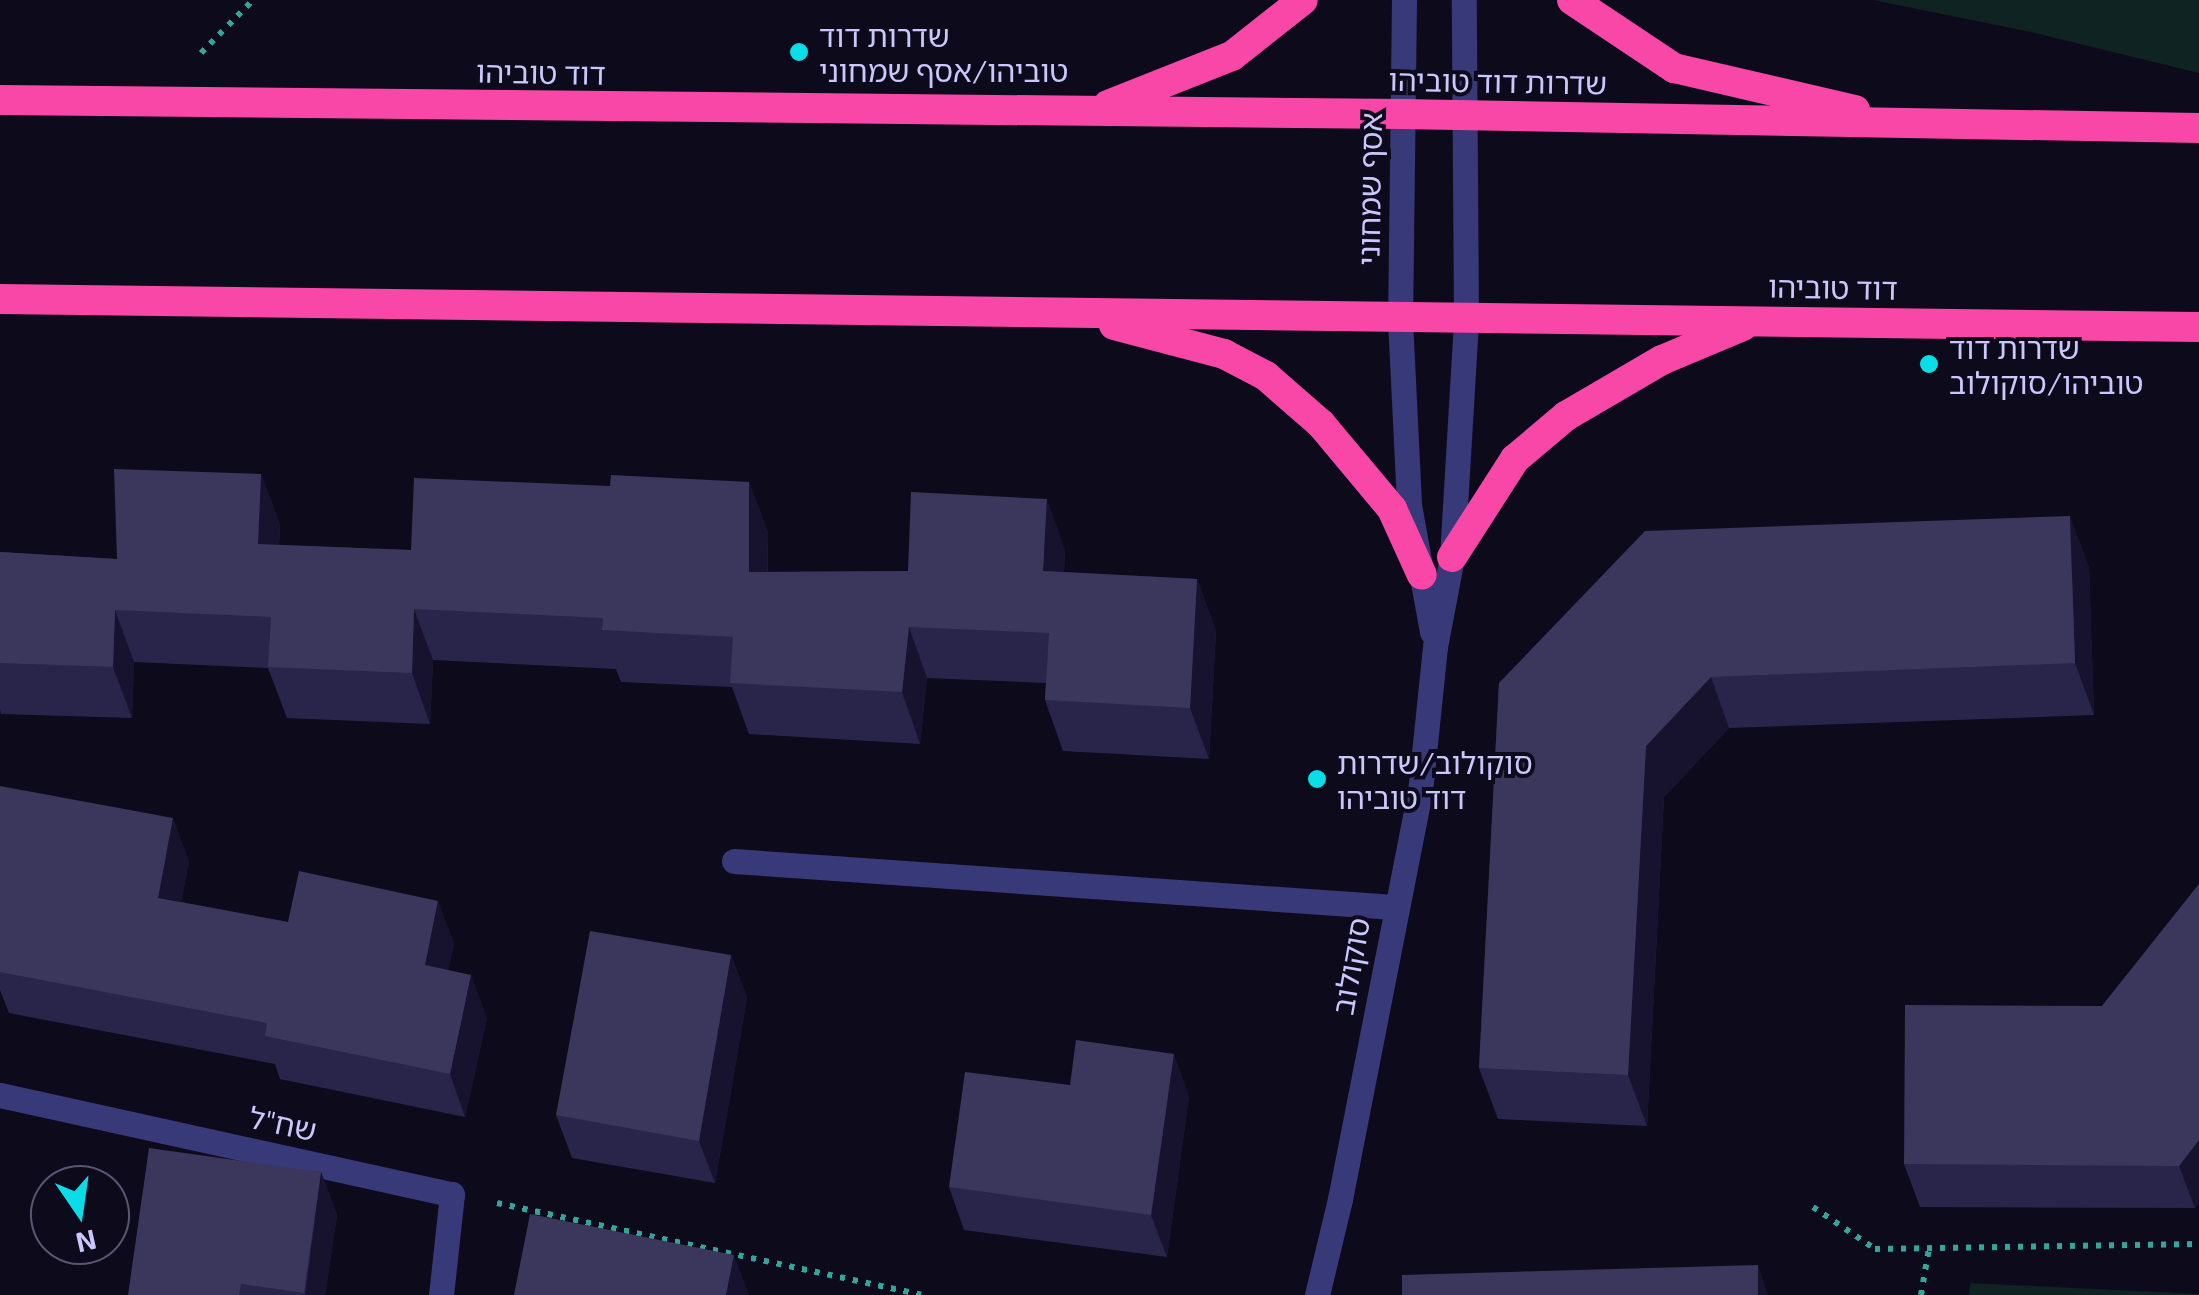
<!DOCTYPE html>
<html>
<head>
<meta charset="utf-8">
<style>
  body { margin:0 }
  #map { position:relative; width:2199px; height:1295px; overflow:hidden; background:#0d0b1b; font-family:"Exo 2","Noto Sans Hebrew",sans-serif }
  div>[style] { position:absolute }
  .green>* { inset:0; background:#0f2422 }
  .path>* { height:6px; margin-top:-3px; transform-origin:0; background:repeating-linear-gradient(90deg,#31a79a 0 5px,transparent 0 13px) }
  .minor>* { height:25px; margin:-12.5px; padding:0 12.5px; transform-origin:12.5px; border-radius:12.5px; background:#383978 }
  .highway>* { height:30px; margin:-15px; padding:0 15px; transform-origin:15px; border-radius:15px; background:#f847a6 }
  .wall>* { inset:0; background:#292449 }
  .shaded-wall>* { inset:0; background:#17132e }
  .building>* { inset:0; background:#3a365c }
  .dots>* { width:28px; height:28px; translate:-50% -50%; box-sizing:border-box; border:5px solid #0d0b1b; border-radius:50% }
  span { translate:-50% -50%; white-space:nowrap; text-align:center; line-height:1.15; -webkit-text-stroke:8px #0d0b1b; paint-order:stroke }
  .poi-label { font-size:30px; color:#cac7fd }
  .left { translate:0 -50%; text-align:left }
  .street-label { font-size:30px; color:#cac7fd }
  .north { position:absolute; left:30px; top:1165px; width:100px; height:100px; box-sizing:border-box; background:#0d0b1b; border:2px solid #595675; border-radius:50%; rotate:167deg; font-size:28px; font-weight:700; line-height:40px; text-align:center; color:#cac7fd }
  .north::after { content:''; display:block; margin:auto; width:35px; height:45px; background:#09dde7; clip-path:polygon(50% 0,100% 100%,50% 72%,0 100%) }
</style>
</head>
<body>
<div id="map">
  <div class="green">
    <i style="clip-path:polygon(1873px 0,2199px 0,2199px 73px,2031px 32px)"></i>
    <i style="clip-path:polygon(1970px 1283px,2199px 1294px,2199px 1295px,1969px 1295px)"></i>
  </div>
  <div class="path">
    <i style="left:201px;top:53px;width:74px;rotate:-45.5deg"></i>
    <i style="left:497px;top:1203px;width:434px;rotate:12.2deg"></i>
    <i style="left:1813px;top:1207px;width:75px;rotate:34.1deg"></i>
    <i style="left:1875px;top:1249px;width:324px;rotate:-0.9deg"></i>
    <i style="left:1921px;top:1295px;width:48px;rotate:-80.3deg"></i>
  </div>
  <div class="minor">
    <i style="left:1404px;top:0;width:319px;rotate:90.7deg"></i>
    <i style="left:1400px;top:319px;width:186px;rotate:87.2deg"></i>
    <i style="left:1409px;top:505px;width:129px;rotate:79.7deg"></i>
    <i style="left:734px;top:861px;width:662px;rotate:3.99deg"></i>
    <i style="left:0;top:1095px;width:463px;rotate:12.4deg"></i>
    <i style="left:452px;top:1194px;width:102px;rotate:96.2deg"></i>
    <i style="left:1317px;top:1295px;width:99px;rotate:-76.5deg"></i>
    <i style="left:1340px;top:1199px;width:415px;rotate:-78.9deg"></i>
    <i style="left:1420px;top:792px;width:146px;rotate:-84.1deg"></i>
    <i style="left:1435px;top:647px;width:92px;rotate:-79.3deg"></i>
    <i style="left:1452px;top:557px;width:237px;rotate:-86.6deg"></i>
    <i style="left:1466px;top:320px;width:320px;rotate:-90.4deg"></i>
  </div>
  <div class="highway">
    <i style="left:1572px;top:0;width:123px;rotate:33.7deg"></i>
    <i style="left:1674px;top:68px;width:186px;rotate:13.1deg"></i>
    <i style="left:0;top:100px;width:1402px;rotate:0.57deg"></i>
    <i style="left:1402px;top:114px;width:797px;rotate:1.01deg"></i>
    <i style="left:1108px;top:105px;width:133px;rotate:-21.6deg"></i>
    <i style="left:1232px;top:56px;width:90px;rotate:-38.3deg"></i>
    <i style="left:0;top:299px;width:2199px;rotate:0.73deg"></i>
    <i style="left:1114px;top:325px;width:114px;rotate:14.8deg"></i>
    <i style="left:1224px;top:354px;width:47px;rotate:27.6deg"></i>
    <i style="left:1266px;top:376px;width:73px;rotate:41.1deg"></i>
    <i style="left:1321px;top:424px;width:111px;rotate:50.1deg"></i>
    <i style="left:1392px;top:509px;width:72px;rotate:65.6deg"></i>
    <i style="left:1452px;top:557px;width:117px;rotate:-57.3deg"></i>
    <i style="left:1515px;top:459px;width:67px;rotate:-40.1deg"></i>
    <i style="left:1566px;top:416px;width:111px;rotate:-30.3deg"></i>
    <i style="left:1662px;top:360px;width:88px;rotate:-22.8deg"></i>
  </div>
  <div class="wall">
    <i style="clip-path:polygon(261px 474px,280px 525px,279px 545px,411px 550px,610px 486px,749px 482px,768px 533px,768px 572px,908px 571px,1065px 550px,1064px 572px,1197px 579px,1216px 631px,1209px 759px,1063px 751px,1045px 700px,1046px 683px,927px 678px,920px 744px,749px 734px,732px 687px,621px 682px,616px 669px,433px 660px,430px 724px,287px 718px,268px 668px,134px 662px,132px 718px,1px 714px,0 710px,0 552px,117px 559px)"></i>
    <i style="clip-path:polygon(2089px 567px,2094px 715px,1729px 728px,1664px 797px,1647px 1126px,1498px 1119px,1479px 1068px,1499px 683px)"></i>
    <i style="clip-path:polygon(0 786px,189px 861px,181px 902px,288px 922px,454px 943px,448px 970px,487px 1018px,465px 1117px,280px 1079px,275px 1064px,9px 1013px,0 990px)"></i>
    <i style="clip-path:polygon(2199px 884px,2199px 1203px,2195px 1208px,1920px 1207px,1904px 1164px,2102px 1006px)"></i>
    <i style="clip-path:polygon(731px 955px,747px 998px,715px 1183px,572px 1158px,556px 1115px)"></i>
    <i style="clip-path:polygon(1070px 1085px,1189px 1096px,1167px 1257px,964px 1230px,949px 1187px)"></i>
    <i style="clip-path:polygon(321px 1172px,337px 1215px,325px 1295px,128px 1295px)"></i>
  </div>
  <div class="shaded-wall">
    <i style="clip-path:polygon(261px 474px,280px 525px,276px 595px,258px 544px)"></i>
    <i style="clip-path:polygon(749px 482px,768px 533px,767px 623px,749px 572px)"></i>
    <i style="clip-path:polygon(1047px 499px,1065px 550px,1062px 622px,1043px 571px)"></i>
    <i style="clip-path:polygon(2070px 516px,2089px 567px,2094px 715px,2075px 663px)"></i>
    <i style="clip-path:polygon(1197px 579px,1216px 631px,1209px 759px,1190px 708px)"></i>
    <i style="clip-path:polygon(414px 609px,433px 660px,430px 724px,412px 673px)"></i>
    <i style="clip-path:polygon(115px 610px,134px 662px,132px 718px,113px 667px)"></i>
    <i style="clip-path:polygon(909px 627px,927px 678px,920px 744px,902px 692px)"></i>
    <i style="clip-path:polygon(1711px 677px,1729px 728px,1664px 797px,1647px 1126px,1628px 1075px,1646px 746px)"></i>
    <i style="clip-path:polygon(173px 818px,189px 861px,173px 941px,158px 898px)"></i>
    <i style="clip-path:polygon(438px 901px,454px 943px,440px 1008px,425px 965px)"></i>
    <i style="clip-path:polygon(731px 955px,747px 998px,715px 1183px,699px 1141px)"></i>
    <i style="clip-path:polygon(471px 975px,487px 1018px,465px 1117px,450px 1074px)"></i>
    <i style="clip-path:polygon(1174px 1054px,1189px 1096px,1167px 1257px,1151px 1215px)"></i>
    <i style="clip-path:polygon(2199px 1140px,2199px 1203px,2195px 1208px,2179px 1166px)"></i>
    <i style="clip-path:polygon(321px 1172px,337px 1215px,325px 1295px,305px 1295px)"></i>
    <i style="clip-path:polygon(734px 1255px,749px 1295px,726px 1295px)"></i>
    <i style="clip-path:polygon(1758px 1265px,1768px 1295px,1758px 1295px)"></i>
  </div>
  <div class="building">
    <i style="clip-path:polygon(114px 469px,261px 474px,258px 544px,411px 550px,414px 478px,610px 486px,611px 475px,749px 482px,749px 572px,908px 571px,911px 492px,1047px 499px,1043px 571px,1197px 579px,1190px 708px,1045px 700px,1049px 633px,909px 627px,902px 692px,730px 683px,733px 637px,602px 630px,603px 618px,414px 609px,412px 673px,268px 667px,271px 617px,115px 610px,113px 667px,0 663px,0 552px,117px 559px)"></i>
    <i style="clip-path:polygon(2070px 516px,2075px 663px,1711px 677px,1646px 746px,1628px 1075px,1479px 1068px,1499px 683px,1645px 531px)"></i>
    <i style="clip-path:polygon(0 786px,173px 818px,158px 898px,288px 922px,299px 871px,438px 901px,425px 965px,471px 975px,450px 1074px,265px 1036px,267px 1023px,0 972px)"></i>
    <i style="clip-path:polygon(2199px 884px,2199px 1140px,2179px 1166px,1904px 1164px,1905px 1005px,2102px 1006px)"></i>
    <i style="clip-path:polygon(590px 931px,731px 955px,699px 1141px,556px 1115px)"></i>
    <i style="clip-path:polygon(1076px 1040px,1174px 1054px,1151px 1215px,949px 1187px,965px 1072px,1070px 1085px)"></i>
    <i style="clip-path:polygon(149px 1148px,321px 1172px,304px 1293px,241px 1284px,239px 1295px,128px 1295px)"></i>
    <i style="clip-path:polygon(530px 1214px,734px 1255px,726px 1295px,514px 1295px)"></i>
    <i style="clip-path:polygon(1758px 1265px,1758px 1295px,1402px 1295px,1402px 1275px)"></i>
  </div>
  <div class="dots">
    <i style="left:799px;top:52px;background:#09dde7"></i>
    <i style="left:1929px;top:364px;background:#09dde7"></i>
    <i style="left:1317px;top:779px;background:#09dde7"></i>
  </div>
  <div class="poi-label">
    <span class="left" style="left:819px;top:52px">שדרות דוד<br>טוביהו/אסף שמחוני</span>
    <span class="left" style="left:1949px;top:364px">שדרות דוד<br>טוביהו/סוקולוב</span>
    <span class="left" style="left:1337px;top:779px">סוקולוב/שדרות<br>דוד טוביהו</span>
  </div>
  <div class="street-label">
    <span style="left:541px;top:72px;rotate:1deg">דוד טוביהו</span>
    <span style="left:1498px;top:81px;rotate:1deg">שדרות דוד טוביהו</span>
    <span style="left:1369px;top:189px;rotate:-89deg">אסף שמחוני</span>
    <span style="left:1833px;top:287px;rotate:1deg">דוד טוביהו</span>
    <span style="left:1350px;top:966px;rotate:-80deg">סוקולוב</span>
    <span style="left:283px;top:1123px;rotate:12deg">שח"ל</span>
  </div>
  <div class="north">N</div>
</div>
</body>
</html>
